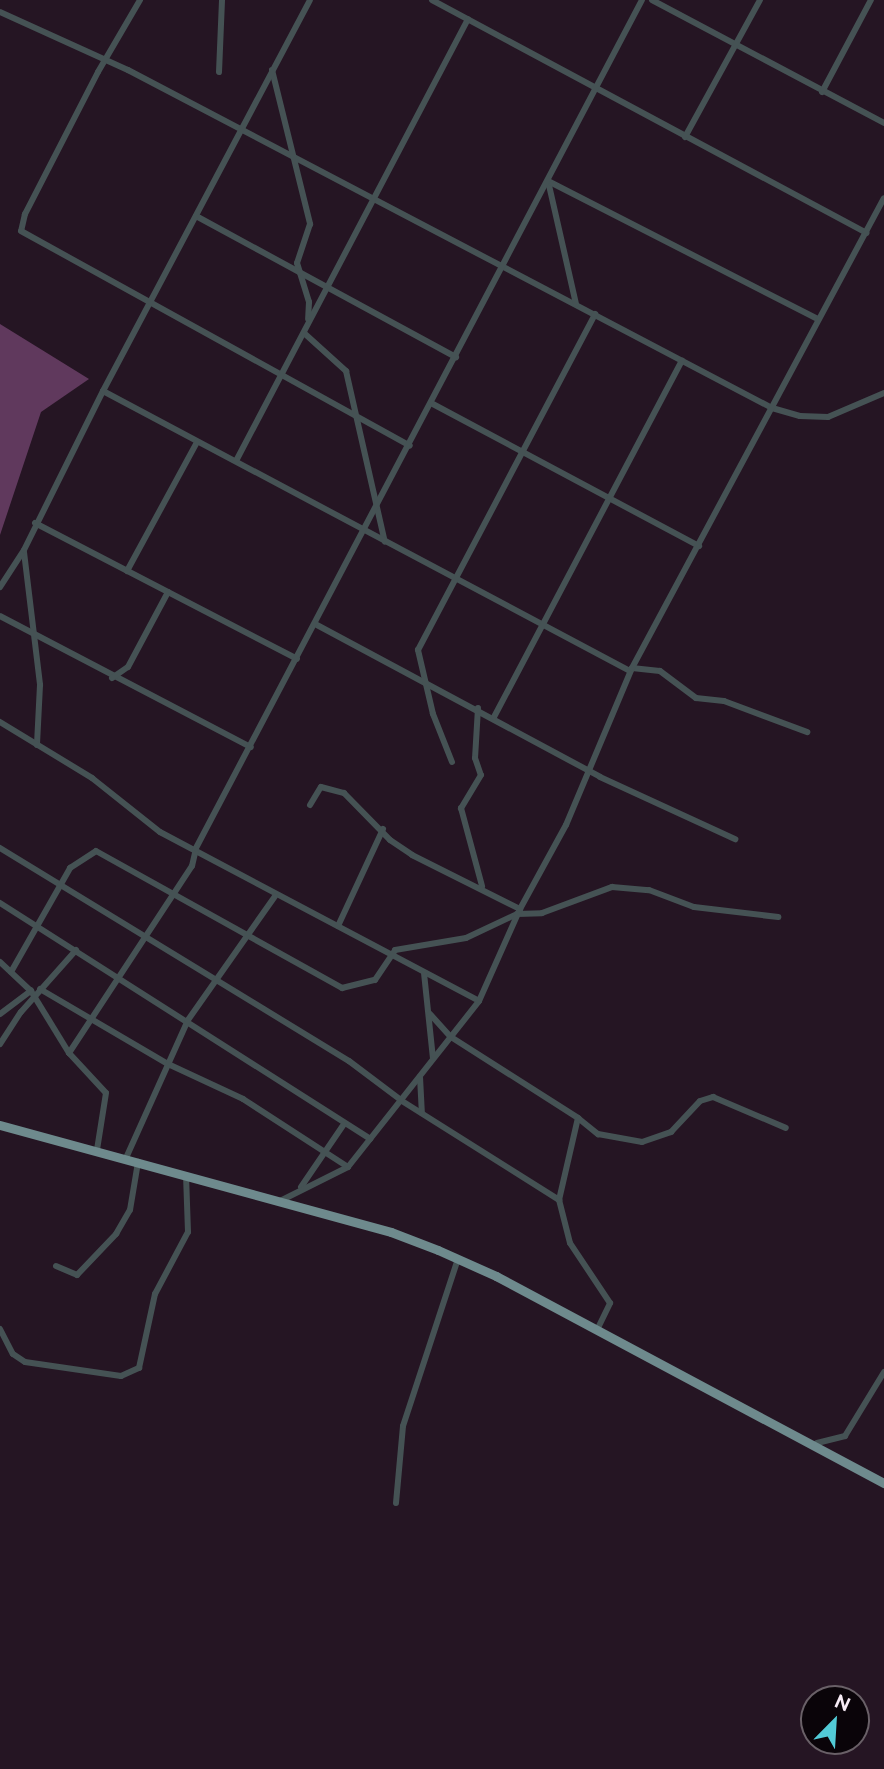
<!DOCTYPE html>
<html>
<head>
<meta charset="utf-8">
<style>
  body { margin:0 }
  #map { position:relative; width:884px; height:1769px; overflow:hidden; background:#251523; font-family:Raleway,sans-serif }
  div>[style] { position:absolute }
  .forest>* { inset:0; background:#60395d }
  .minor>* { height:6px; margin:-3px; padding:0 3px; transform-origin:3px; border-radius:3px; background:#455254 }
  .primary>* { height:9px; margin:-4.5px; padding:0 4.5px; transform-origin:4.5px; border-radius:4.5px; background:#6e8a8d }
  span { translate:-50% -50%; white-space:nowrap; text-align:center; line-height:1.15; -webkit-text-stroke:5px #0a0409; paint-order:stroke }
  .north { position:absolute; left:800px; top:1685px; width:70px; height:70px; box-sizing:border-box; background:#0a0409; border:2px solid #696067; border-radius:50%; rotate:24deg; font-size:19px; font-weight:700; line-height:28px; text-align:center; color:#f7ebf5 }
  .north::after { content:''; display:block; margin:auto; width:24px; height:32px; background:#52cbd7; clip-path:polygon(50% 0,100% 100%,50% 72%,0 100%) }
</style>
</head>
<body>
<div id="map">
  <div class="forest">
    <i style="clip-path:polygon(0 324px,89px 379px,41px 412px,0 535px)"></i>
  </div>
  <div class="minor">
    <i style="left:140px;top:0;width:83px;rotate:120.3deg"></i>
    <i style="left:98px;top:72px;width:160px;rotate:117.2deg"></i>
    <i style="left:25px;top:214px;width:17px;rotate:103deg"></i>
    <i style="left:21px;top:231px;width:444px;rotate:28.9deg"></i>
    <i style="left:432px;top:0;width:493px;rotate:28.2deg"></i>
    <i style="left:652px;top:0;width:263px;rotate:27.9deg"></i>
    <i style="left:0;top:12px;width:141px;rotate:24.4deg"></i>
    <i style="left:128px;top:70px;width:727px;rotate:27.69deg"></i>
    <i style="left:772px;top:408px;width:29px;rotate:16deg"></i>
    <i style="left:800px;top:416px;width:28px;rotate:2deg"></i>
    <i style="left:828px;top:417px;width:61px;rotate:-23.2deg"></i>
    <i style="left:272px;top:70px;width:159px;rotate:76.1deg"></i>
    <i style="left:310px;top:224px;width:41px;rotate:108.4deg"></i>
    <i style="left:297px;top:263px;width:41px;rotate:72.9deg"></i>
    <i style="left:309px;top:302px;width:17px;rotate:93deg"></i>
    <i style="left:219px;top:72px;width:72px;rotate:-87.6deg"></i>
    <i style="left:822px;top:92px;width:104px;rotate:-62deg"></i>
    <i style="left:685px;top:137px;width:156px;rotate:-61.3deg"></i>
    <i style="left:196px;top:216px;width:296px;rotate:28.5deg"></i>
    <i style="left:576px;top:304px;width:126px;rotate:-102.8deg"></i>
    <i style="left:548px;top:181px;width:303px;rotate:27.1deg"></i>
    <i style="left:304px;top:333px;width:57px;rotate:42.1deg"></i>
    <i style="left:346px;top:371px;width:175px;rotate:77.2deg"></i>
    <i style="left:103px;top:391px;width:597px;rotate:27.98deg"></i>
    <i style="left:431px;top:403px;width:304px;rotate:28.1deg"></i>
    <i style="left:236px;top:461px;width:499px;rotate:-62.3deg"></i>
    <i style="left:35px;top:523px;width:295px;rotate:27.4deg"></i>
    <i style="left:24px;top:552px;width:134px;rotate:83.1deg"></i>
    <i style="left:40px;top:685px;width:60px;rotate:92.9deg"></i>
    <i style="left:127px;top:571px;width:147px;rotate:-61.5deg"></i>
    <i style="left:0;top:587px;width:44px;rotate:-57deg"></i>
    <i style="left:24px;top:550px;width:178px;rotate:-63.6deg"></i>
    <i style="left:103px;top:391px;width:442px;rotate:-62.1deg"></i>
    <i style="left:0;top:616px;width:283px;rotate:27.6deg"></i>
    <i style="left:317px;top:625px;width:321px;rotate:28.2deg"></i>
    <i style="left:600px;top:777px;width:149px;rotate:24.7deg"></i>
    <i style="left:632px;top:668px;width:28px;rotate:6deg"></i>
    <i style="left:660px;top:671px;width:45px;rotate:36.9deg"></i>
    <i style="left:696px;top:698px;width:28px;rotate:6deg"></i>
    <i style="left:724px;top:701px;width:89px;rotate:20.5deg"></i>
    <i style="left:112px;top:678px;width:19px;rotate:-35deg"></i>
    <i style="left:128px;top:667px;width:85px;rotate:-61.9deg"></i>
    <i style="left:478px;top:708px;width:50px;rotate:93.4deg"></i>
    <i style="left:475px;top:758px;width:18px;rotate:71deg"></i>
    <i style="left:481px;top:775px;width:39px;rotate:121deg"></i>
    <i style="left:461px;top:808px;width:81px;rotate:74.9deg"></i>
    <i style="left:494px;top:717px;width:403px;rotate:-62.2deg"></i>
    <i style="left:0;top:722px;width:108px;rotate:31.3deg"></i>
    <i style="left:92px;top:778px;width:87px;rotate:38.5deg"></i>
    <i style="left:160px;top:832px;width:361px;rotate:27.9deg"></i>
    <i style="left:452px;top:762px;width:52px;rotate:-111.6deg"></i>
    <i style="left:433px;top:714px;width:66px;rotate:-103.2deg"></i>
    <i style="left:418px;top:650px;width:380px;rotate:-62.2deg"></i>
    <i style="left:310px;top:805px;width:21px;rotate:-59deg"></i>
    <i style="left:321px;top:787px;width:24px;rotate:15deg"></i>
    <i style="left:344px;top:793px;width:66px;rotate:45.6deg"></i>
    <i style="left:390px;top:840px;width:27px;rotate:34deg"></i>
    <i style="left:412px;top:855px;width:121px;rotate:26.6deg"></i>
    <i style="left:0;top:848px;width:409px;rotate:31.4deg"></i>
    <i style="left:349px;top:1061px;width:66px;rotate:37deg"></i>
    <i style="left:402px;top:1101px;width:186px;rotate:32.2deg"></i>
    <i style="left:0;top:903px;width:439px;rotate:32.5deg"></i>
    <i style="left:338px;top:926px;width:107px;rotate:-65.1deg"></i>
    <i style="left:0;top:962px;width:42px;rotate:43.1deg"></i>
    <i style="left:31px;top:991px;width:73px;rotate:58.5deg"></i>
    <i style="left:69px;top:1053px;width:54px;rotate:47.2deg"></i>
    <i style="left:106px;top:1093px;width:58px;rotate:99deg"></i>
    <i style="left:11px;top:972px;width:120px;rotate:-60.4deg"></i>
    <i style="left:70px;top:868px;width:31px;rotate:-33deg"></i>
    <i style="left:96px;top:851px;width:282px;rotate:29.1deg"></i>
    <i style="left:342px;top:988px;width:34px;rotate:-14deg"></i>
    <i style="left:375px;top:980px;width:36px;rotate:-56deg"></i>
    <i style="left:395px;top:950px;width:72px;rotate:-9.6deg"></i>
    <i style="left:466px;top:938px;width:56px;rotate:-25.2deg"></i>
    <i style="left:517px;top:914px;width:25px;rotate:-2deg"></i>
    <i style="left:542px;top:913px;width:75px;rotate:-20.4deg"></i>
    <i style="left:612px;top:887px;width:37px;rotate:5deg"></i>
    <i style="left:649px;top:890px;width:48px;rotate:20.7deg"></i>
    <i style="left:694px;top:907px;width:85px;rotate:6.8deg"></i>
    <i style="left:424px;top:973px;width:85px;rotate:84deg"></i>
    <i style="left:40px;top:989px;width:148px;rotate:30.4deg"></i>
    <i style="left:168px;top:1064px;width:83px;rotate:25deg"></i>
    <i style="left:243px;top:1099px;width:125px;rotate:32.9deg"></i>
    <i style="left:0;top:1014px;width:39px;rotate:-37deg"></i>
    <i style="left:430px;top:1014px;width:31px;rotate:48deg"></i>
    <i style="left:451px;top:1037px;width:151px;rotate:32.5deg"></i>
    <i style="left:0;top:1044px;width:38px;rotate:-57deg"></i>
    <i style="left:21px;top:1012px;width:83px;rotate:-48.4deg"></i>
    <i style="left:69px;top:1053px;width:224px;rotate:-56.7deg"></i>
    <i style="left:192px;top:866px;width:18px;rotate:-77deg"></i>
    <i style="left:196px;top:848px;width:958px;rotate:-62.26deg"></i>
    <i style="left:420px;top:1077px;width:36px;rotate:87deg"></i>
    <i style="left:126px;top:1158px;width:151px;rotate:-65.8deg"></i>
    <i style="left:188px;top:1020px;width:151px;rotate:-54.9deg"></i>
    <i style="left:301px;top:1187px;width:76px;rotate:-55.7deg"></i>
    <i style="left:280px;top:1201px;width:76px;rotate:-26.6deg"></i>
    <i style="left:348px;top:1167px;width:211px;rotate:-51.7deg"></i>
    <i style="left:479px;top:1001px;width:101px;rotate:-66deg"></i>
    <i style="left:520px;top:909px;width:96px;rotate:-61.3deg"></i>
    <i style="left:566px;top:825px;width:170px;rotate:-67.2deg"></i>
    <i style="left:632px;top:668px;width:533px;rotate:-61.8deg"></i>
    <i style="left:56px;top:1266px;width:23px;rotate:23deg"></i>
    <i style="left:77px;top:1275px;width:57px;rotate:-46.4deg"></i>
    <i style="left:116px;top:1234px;width:28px;rotate:-60deg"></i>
    <i style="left:130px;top:1210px;width:49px;rotate:-80.5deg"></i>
    <i style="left:0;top:1329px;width:28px;rotate:63deg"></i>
    <i style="left:13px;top:1354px;width:14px;rotate:34deg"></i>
    <i style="left:25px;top:1362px;width:97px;rotate:8.3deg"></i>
    <i style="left:121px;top:1376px;width:20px;rotate:-24deg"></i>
    <i style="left:139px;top:1368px;width:76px;rotate:-77.8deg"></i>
    <i style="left:155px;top:1294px;width:70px;rotate:-62deg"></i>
    <i style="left:188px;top:1232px;width:57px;rotate:-92deg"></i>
    <i style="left:597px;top:1330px;width:30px;rotate:-64deg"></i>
    <i style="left:610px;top:1303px;width:72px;rotate:-123.7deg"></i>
    <i style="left:570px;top:1243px;width:44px;rotate:-104.3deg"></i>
    <i style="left:559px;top:1200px;width:84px;rotate:-77deg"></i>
    <i style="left:578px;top:1118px;width:26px;rotate:39deg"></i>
    <i style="left:598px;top:1134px;width:45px;rotate:10.3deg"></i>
    <i style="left:642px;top:1142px;width:31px;rotate:-19deg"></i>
    <i style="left:671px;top:1132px;width:42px;rotate:-46.9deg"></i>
    <i style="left:700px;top:1101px;width:14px;rotate:-17deg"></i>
    <i style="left:713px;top:1097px;width:79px;rotate:23deg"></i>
    <i style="left:817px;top:1443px;width:29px;rotate:-14deg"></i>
    <i style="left:845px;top:1436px;width:75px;rotate:-58.6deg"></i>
    <i style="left:396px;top:1503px;width:77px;rotate:-84.8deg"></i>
    <i style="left:403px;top:1426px;width:176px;rotate:-71.8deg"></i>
  </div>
  <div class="primary">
    <i style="left:0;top:1125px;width:405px;rotate:15.3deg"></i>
    <i style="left:391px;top:1232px;width:50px;rotate:21deg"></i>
    <i style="left:438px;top:1250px;width:64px;rotate:24.1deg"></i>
    <i style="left:496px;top:1276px;width:440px;rotate:28.1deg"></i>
  </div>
  <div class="north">N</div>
</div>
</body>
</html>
